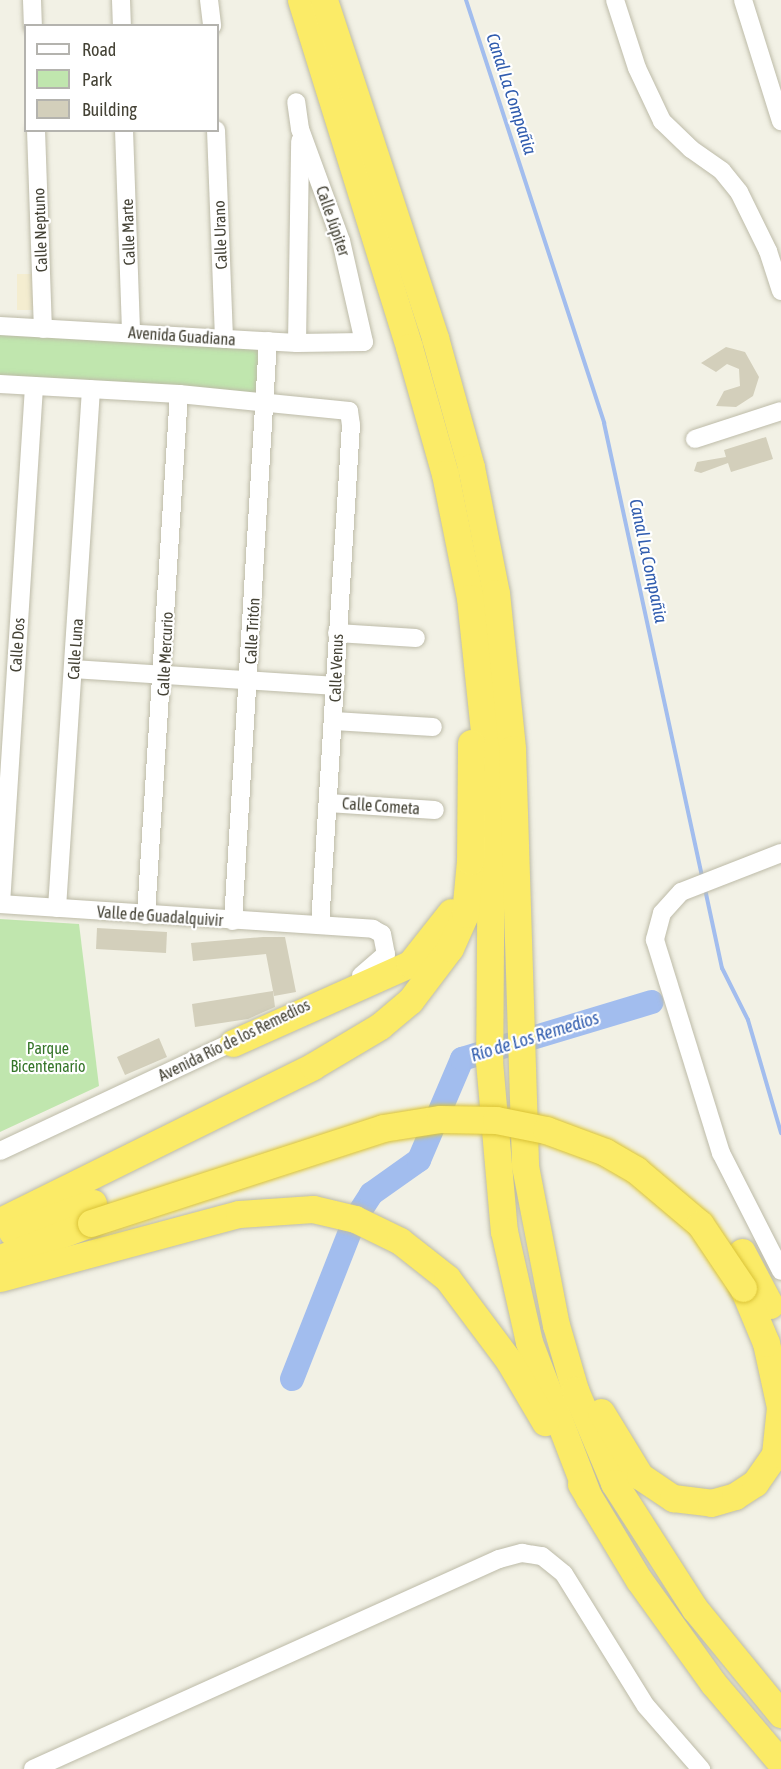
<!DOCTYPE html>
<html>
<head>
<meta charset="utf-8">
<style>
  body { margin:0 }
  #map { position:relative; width:781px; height:1769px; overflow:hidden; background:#f2f1e5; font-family:"Asap Condensed",sans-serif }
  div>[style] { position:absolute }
  .commercial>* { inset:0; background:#f4edd0 }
  .green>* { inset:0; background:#c0e6ae }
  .stream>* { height:4px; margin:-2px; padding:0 2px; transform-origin:2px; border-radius:2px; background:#a2bdee }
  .river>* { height:24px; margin:-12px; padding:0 12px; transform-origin:12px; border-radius:12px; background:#a2bdee }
  .building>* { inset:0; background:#d3cfbb }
  .roads { filter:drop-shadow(0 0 2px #bdbba8) drop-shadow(0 0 2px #bdbba8) }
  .minor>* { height:18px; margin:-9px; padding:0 9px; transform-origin:9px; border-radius:9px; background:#fff }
  .highway>* { height:27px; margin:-13.5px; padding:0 13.5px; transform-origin:13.5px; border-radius:13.5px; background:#fbeb67 }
  .bridges { filter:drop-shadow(0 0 2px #dac337) drop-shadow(0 0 2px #dac337) }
  .highway-bridge>* { height:27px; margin:-13.5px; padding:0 13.5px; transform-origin:13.5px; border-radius:13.5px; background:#fbeb67 }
  span { translate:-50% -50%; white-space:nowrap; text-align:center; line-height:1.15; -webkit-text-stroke:4.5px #fff; paint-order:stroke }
  .street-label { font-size:16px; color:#444235 }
  .park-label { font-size:16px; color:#357529 }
  .water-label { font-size:18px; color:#305cae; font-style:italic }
  .legend { position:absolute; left:24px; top:24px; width:195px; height:108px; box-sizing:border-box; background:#fff; border:2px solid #b4b3ae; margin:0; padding:8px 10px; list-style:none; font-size:18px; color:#444235 }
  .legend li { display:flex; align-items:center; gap:12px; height:30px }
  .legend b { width:30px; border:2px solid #b4b3ae }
</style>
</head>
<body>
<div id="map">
  <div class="commercial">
    <i style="clip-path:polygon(17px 274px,36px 274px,36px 310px,17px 310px)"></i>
  </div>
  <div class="green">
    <i style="clip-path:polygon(0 332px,259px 349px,256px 393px,0 376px)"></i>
    <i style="clip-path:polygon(0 919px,79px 924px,99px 1086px,0 1132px)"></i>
  </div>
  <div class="stream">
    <i style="left:466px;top:0;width:445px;rotate:71.9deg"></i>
    <i style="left:604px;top:423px;width:467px;rotate:77.8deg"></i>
    <i style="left:705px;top:889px;width:81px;rotate:77.9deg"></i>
    <i style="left:722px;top:968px;width:58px;rotate:63.4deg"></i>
    <i style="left:748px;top:1020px;width:118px;rotate:73.7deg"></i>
  </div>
  <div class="river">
    <i style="left:292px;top:1379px;width:172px;rotate:-68.5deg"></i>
    <i style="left:355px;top:1219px;width:30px;rotate:-57deg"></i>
    <i style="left:371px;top:1194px;width:59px;rotate:-35.3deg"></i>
    <i style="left:419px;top:1160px;width:110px;rotate:-66.9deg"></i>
    <i style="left:462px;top:1059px;width:198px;rotate:-16.7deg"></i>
  </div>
  <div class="building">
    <i style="clip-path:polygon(726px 347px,745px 352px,759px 377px,753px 396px,736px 407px,716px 406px,724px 391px,740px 386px,739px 369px,727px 364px,716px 372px,701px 363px)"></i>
    <i style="clip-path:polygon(766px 437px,773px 459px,731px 472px,728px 463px,701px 473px,694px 471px,697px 462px,726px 457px,724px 450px)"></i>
    <i style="clip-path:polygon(97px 928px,167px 932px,166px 953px,96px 949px)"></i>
    <i style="clip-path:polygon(263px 937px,285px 937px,296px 992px,274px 996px,266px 954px,193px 961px,191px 943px)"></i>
    <i style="clip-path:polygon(273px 991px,275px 1007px,248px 1019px,195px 1027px,192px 1004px)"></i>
    <i style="clip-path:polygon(159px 1038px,167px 1057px,125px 1075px,117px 1057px)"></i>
  </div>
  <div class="roads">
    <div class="minor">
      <i style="left:32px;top:0;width:26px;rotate:88deg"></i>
      <i style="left:121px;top:0;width:26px;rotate:88deg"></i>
      <i style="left:209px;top:0;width:26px;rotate:83deg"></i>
      <i style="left:615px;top:0;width:71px;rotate:72.1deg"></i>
      <i style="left:637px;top:68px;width:59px;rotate:64.7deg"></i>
      <i style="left:662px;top:121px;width:40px;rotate:44deg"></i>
      <i style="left:691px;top:149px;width:38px;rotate:35deg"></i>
      <i style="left:722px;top:171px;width:27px;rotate:51deg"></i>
      <i style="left:739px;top:192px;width:66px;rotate:63.8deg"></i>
      <i style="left:768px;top:251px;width:42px;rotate:72deg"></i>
      <i style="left:743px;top:0;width:127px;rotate:72.6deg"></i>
      <i style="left:36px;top:130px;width:199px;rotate:88deg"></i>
      <i style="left:124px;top:130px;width:203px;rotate:88deg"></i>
      <i style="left:216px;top:130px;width:209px;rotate:87.8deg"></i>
      <i style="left:0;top:326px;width:297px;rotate:3.3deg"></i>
      <i style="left:297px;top:343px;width:67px;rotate:-0.9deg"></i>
      <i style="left:364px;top:342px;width:104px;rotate:-102.8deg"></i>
      <i style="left:341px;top:241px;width:119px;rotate:-110.1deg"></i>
      <i style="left:300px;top:129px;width:27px;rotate:-98deg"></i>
      <i style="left:297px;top:343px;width:202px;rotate:-89.1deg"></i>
      <i style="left:0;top:384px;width:179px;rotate:3.2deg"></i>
      <i style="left:179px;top:394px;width:171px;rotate:5.7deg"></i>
      <i style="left:349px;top:411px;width:14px;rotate:82deg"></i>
      <i style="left:351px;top:425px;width:501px;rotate:93.55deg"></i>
      <i style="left:695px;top:439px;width:90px;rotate:-18deg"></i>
      <i style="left:337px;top:633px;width:79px;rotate:3.6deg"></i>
      <i style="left:74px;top:669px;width:262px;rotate:3.7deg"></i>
      <i style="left:334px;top:721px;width:99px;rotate:3.5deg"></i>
      <i style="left:328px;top:803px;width:107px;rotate:3.7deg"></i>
      <i style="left:781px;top:853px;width:107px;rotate:158.7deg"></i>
      <i style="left:681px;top:892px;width:28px;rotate:132deg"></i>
      <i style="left:662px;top:913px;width:28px;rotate:105deg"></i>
      <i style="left:655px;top:940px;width:223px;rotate:72.8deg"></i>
      <i style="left:721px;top:1153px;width:132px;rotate:63deg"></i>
      <i style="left:0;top:904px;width:374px;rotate:3.8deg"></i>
      <i style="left:373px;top:929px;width:10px;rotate:29deg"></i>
      <i style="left:382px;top:934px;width:20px;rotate:79deg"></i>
      <i style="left:386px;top:954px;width:33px;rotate:139deg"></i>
      <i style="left:1px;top:904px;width:519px;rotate:-86.35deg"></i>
      <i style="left:57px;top:908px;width:520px;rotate:-86.25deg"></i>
      <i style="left:146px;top:915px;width:522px;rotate:-86.38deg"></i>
      <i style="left:233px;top:921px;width:581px;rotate:-86.55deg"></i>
      <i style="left:0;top:1151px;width:268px;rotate:-25.1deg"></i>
      <i style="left:33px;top:1769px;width:511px;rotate:-24.26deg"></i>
      <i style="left:499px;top:1559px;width:24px;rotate:-15deg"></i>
      <i style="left:522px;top:1553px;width:20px;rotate:9deg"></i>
      <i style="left:542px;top:1556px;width:28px;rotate:39deg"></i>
      <i style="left:564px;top:1574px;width:155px;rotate:58.2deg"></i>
      <i style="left:646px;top:1706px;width:84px;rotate:48.9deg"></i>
    </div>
    <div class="highway">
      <i style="left:301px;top:0;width:363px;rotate:72.7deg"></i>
      <i style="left:409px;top:347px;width:132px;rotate:74.2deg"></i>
      <i style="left:445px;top:474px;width:126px;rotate:78.6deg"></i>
      <i style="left:470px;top:598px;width:202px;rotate:84deg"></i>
      <i style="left:491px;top:799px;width:262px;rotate:90.4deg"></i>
      <i style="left:489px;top:1061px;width:171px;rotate:85deg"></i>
      <i style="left:504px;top:1231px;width:114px;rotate:77.3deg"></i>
      <i style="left:529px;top:1342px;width:167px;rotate:69deg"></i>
      <i style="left:324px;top:0;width:356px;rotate:71.8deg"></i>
      <i style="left:435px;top:338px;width:134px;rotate:74.4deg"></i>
      <i style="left:471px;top:467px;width:128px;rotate:78.8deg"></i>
      <i style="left:496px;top:593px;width:157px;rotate:84.1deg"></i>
      <i style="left:512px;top:749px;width:417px;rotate:88.2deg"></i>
      <i style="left:525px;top:1166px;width:162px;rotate:79deg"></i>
      <i style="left:556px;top:1325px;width:68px;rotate:73.7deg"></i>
      <i style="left:575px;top:1390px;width:101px;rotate:67.2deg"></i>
      <i style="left:614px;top:1483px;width:150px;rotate:57.3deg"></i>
      <i style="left:695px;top:1609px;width:136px;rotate:50.7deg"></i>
      <i style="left:233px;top:1043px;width:194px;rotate:-24.1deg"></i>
      <i style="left:410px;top:964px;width:66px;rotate:-51.7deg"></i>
      <i style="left:0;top:1221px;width:349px;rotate:-26.3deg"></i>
      <i style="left:313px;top:1066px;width:78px;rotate:-30.8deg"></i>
      <i style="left:380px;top:1026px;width:39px;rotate:-40deg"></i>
      <i style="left:410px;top:1001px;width:66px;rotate:-53deg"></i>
      <i style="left:450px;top:948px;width:37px;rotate:-66deg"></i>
      <i style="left:465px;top:914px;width:53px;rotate:-84.6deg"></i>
      <i style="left:470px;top:861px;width:118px;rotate:-89.5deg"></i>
      <i style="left:12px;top:1232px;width:86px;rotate:-19.7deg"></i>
      <i style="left:742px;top:1252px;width:60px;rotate:62.2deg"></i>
      <i style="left:0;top:1258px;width:97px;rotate:-21deg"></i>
      <i style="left:0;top:1278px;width:247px;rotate:-15deg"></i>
      <i style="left:239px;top:1214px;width:74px;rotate:-3.9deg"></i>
      <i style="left:313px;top:1209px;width:43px;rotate:13.4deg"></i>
      <i style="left:355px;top:1219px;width:50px;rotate:26.1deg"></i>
      <i style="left:400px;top:1241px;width:60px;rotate:38.2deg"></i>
      <i style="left:447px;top:1278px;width:104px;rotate:53.2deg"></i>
      <i style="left:509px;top:1361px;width:71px;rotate:59.5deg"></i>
      <i style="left:601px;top:1412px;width:75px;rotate:58.6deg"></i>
      <i style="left:640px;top:1476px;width:40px;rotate:34deg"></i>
      <i style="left:673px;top:1498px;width:38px;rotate:7deg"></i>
      <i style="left:711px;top:1503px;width:25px;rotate:-16deg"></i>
      <i style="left:735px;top:1496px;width:24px;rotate:-33deg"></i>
      <i style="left:755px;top:1483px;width:35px;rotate:-55deg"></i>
      <i style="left:775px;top:1454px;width:47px;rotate:-83.9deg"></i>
      <i style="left:780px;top:1407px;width:66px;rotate:-102.3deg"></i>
      <i style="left:766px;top:1343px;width:60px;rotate:-112.7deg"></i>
      <i style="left:581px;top:1484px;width:112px;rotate:58.9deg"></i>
      <i style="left:639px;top:1580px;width:127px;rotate:54.3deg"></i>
      <i style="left:713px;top:1683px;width:105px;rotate:49.6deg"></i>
    </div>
  </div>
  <div class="bridges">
    <div class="highway-bridge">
      <i style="left:91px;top:1223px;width:307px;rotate:-18deg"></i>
      <i style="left:383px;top:1128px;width:58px;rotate:-9deg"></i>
      <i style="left:440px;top:1119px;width:56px;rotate:1deg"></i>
      <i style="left:496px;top:1120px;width:51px;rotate:11.3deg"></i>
      <i style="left:546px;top:1130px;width:63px;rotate:20.4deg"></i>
      <i style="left:605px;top:1152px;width:36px;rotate:30deg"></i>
      <i style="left:636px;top:1170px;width:84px;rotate:40.2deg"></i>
      <i style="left:700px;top:1224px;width:77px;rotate:56.1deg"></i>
    </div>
  </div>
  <div class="street-label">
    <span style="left:333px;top:221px;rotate:71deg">Calle Júpiter</span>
    <span style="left:40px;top:230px;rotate:-92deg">Calle Neptuno</span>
    <span style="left:128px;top:232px;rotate:-92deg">Calle Marte</span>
    <span style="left:220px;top:235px;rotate:-92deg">Calle Urano</span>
    <span style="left:182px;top:336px;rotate:4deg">Avenida Guadiana</span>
    <span style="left:252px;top:631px;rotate:-87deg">Calle Tritón</span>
    <span style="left:17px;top:645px;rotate:-86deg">Calle Dos</span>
    <span style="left:75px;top:649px;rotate:-86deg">Calle Luna</span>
    <span style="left:165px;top:654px;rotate:-87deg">Calle Mercurio</span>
    <span style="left:336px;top:668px;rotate:-88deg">Calle Venus</span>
    <span style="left:381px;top:806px;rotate:4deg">Calle Cometa</span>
    <span style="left:160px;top:916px;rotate:4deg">Valle de Guadalquivir</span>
    <span style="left:234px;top:1040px;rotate:-26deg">Avenida Río de los Remedios</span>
  </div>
  <div class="park-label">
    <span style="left:48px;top:1057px">Parque<br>Bicentenario</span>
  </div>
  <div class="water-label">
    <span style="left:511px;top:94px;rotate:72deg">Canal La Compañia</span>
    <span style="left:648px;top:561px;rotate:78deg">Canal La Compañia</span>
    <span style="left:535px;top:1037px;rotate:-17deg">Río de Los Remedios</span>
  </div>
  <ul class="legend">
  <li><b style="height:8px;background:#fff"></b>Road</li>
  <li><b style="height:16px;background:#c0e6ae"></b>Park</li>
  <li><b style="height:16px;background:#d3cfbb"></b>Building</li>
  </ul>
</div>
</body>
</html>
